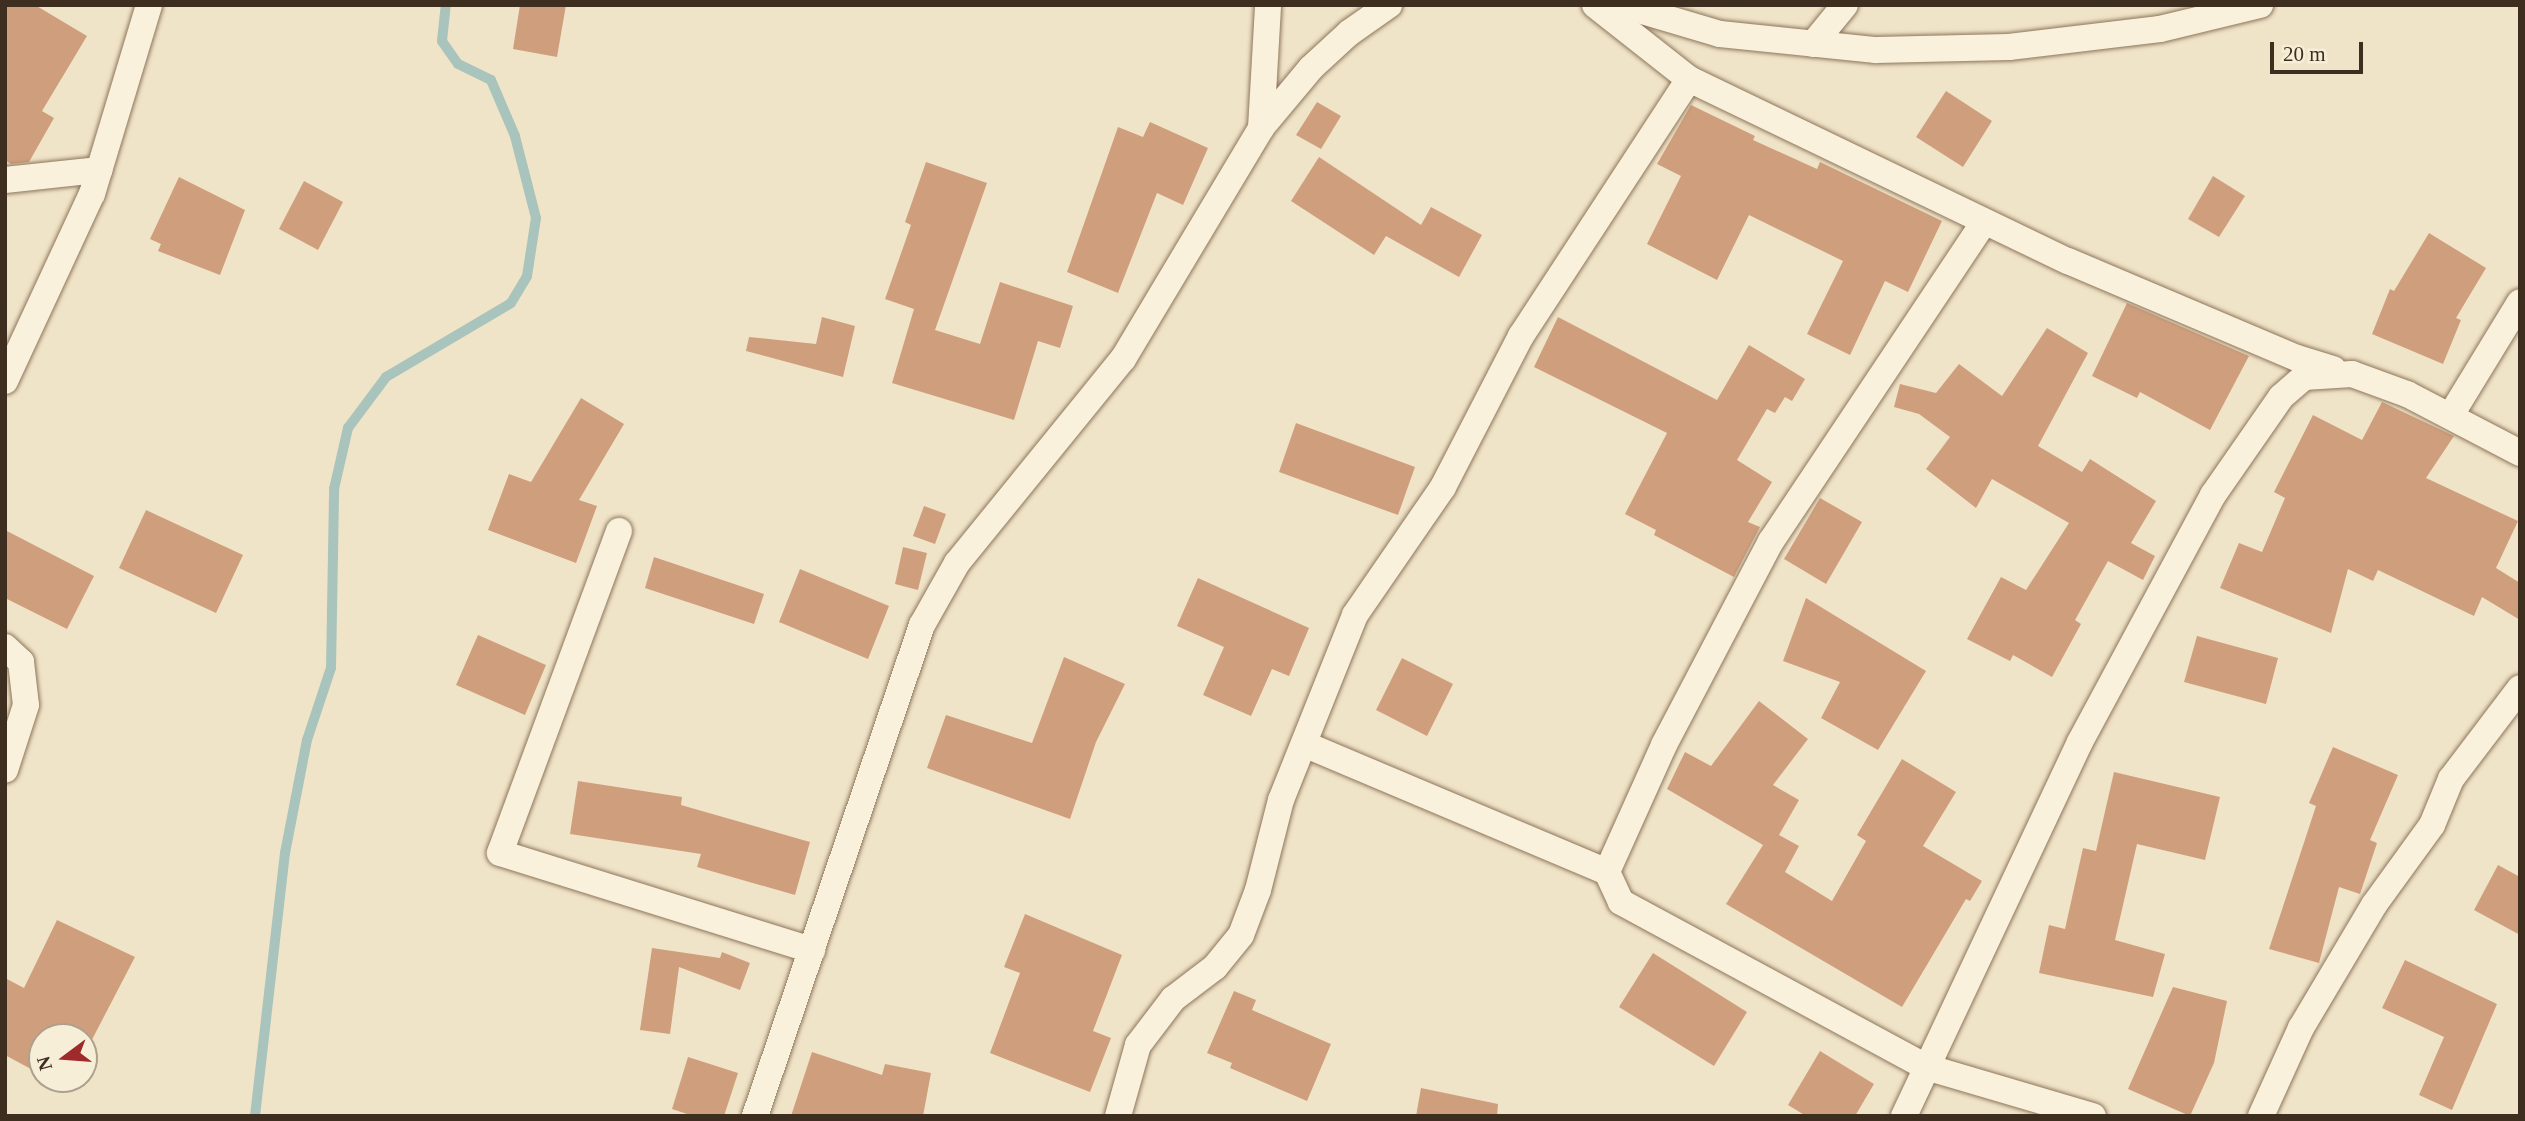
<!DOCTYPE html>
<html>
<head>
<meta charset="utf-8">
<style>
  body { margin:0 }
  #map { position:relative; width:2525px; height:1121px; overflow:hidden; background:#f0e4c8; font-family:Georgia,serif }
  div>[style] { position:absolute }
  .stream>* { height:10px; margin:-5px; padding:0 5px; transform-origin:5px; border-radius:5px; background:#a9c4bc }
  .building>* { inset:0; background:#cf9f7d }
  .roads { filter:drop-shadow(0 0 2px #8d765c) drop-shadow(0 0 2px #8d765c) }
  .minor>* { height:26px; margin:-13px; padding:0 13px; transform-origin:13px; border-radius:13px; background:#faf1dc }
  span { translate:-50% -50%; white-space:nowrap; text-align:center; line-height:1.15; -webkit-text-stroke:7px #f7eed8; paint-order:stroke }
  .frame { position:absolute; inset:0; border:7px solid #3d2e20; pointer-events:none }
  .north { position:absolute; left:28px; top:1023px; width:70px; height:70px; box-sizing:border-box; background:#f7eed8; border:2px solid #ada18e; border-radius:50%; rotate:254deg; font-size:19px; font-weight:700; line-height:28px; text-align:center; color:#3d2e20 }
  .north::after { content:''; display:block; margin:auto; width:24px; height:32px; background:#9e2a2b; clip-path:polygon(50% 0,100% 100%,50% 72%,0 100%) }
  .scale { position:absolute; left:2270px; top:42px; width:93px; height:32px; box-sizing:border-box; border:4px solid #3d2e20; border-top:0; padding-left:9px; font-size:21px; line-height:24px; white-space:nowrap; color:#3d2e20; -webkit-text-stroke:5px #f7eed8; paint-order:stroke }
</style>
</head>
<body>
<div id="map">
  <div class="stream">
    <i style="left:255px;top:1116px;width:265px;rotate:-83.5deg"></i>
    <i style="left:285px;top:853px;width:115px;rotate:-79deg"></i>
    <i style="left:307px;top:740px;width:76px;rotate:-71.6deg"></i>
    <i style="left:331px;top:668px;width:179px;rotate:-89deg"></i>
    <i style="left:334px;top:489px;width:63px;rotate:-77.1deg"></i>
    <i style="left:348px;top:428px;width:64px;rotate:-53.3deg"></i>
    <i style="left:386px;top:377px;width:145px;rotate:-30.6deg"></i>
    <i style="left:511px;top:303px;width:31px;rotate:-59deg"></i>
    <i style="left:527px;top:276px;width:59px;rotate:-81.2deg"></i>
    <i style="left:536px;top:218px;width:85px;rotate:-104.4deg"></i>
    <i style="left:515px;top:136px;width:61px;rotate:-113.2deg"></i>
    <i style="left:491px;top:80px;width:37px;rotate:-154deg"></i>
    <i style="left:458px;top:64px;width:28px;rotate:-125deg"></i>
    <i style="left:442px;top:41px;width:36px;rotate:-84deg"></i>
  </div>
  <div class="building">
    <i style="clip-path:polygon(5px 5px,35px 5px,87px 36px,42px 111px,54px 118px,29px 162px,11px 164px,5px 160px)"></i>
    <i style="clip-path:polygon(520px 5px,566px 5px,557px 57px,513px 49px)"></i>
    <i style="clip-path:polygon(1946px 91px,1992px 121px,1963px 167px,1916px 137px)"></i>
    <i style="clip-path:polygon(1317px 102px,1341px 116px,1321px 149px,1296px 135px)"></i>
    <i style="clip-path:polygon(1691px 105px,1755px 136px,1753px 140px,1817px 169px,1820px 162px,1942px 221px,1908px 292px,1885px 281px,1850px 355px,1807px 334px,1843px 261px,1749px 215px,1717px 280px,1647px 244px,1681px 176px,1657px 164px)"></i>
    <i style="clip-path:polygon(1150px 122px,1208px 148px,1183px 205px,1157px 193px,1118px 293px,1067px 272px,1118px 127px,1143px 137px)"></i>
    <i style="clip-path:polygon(1319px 157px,1421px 225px,1431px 207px,1482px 235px,1459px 277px,1386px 236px,1374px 255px,1291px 201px)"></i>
    <i style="clip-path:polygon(926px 162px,987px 183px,935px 330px,980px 344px,1000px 282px,1073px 306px,1060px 348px,1038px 341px,1014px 420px,892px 383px,914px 309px,885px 299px,911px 225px,905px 222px)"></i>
    <i style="clip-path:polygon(2213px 176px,2245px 196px,2219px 237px,2188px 219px)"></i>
    <i style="clip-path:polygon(179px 177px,245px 210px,220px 275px,158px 251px,161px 244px,150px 239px)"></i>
    <i style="clip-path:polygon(304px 181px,343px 202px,318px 250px,279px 229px)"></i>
    <i style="clip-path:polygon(2429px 233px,2486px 268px,2456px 318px,2461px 320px,2443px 364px,2372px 334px,2390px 289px,2394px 291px)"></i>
    <i style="clip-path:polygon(2127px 303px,2249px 356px,2210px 430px,2140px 392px,2137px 398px,2092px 376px)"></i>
    <i style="clip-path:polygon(822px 317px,855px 326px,843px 377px,746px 351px,749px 337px,816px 344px)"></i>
    <i style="clip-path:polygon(1558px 317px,1717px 400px,1749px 345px,1805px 379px,1792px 401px,1785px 397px,1775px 413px,1767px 409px,1737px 460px,1772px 482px,1748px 522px,1760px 527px,1734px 577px,1654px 535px,1656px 530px,1625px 514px,1667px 433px,1534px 367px)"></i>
    <i style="clip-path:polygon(2047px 328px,2088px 353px,2038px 446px,2082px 472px,2090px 459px,2156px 501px,2131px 543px,2155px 556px,2143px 580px,2108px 561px,2075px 620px,2081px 624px,2052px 677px,2013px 655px,2010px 661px,1967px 639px,2001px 577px,2026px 590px,2069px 523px,1992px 479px,1976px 508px,1926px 469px,1950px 437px,1919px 414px,1894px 407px,1900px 384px,1936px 393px,1959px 364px,2002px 396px)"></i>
    <i style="clip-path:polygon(581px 398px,624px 424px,579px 500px,597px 506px,576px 563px,488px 530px,509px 474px,531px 482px)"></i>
    <i style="clip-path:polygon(2382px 402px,2454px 436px,2426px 478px,2518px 521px,2496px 568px,2520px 583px,2520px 620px,2482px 597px,2474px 616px,2378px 570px,2373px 581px,2348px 569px,2331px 633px,2220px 588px,2239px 543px,2262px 552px,2285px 498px,2274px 492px,2313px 415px,2362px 440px)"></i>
    <i style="clip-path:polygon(1296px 423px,1415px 467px,1398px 515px,1279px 472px)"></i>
    <i style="clip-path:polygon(1820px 498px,1862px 522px,1826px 584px,1784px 559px)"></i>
    <i style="clip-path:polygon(924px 506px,946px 514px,935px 544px,913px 536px)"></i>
    <i style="clip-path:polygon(146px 510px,243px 555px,216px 613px,119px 568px)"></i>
    <i style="clip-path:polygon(5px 530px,94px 576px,67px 629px,5px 598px)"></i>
    <i style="clip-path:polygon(903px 547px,927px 553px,918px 590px,895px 584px)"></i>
    <i style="clip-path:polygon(654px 557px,764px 594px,754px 624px,645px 588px)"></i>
    <i style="clip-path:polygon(800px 569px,889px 606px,868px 659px,779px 622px)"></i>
    <i style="clip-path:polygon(1198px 578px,1309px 628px,1289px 676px,1272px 669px,1251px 716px,1203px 695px,1224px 647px,1177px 626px)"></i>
    <i style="clip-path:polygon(1806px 598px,1926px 671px,1878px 750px,1821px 718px,1840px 682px,1783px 661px)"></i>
    <i style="clip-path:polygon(478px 635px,546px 665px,525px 715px,456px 685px)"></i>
    <i style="clip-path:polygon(2197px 636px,2278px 658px,2266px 704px,2184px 682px)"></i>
    <i style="clip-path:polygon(1064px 657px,1125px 684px,1096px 742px,1070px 819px,927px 768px,946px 715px,1032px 743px)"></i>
    <i style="clip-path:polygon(1402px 658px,1453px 684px,1427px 736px,1376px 710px)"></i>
    <i style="clip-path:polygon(1759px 701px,1808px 739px,1773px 785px,1799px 800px,1779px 835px,1799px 846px,1785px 872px,1832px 901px,1866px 841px,1857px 835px,1902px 759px,1956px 792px,1923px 846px,1982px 881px,1970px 901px,1966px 899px,1902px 1007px,1726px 904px,1763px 845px,1667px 789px,1685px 752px,1711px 766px)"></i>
    <i style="clip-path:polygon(2333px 747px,2398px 775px,2370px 840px,2377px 843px,2360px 894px,2339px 887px,2319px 963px,2269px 949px,2316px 806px,2309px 803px)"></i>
    <i style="clip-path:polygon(2114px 772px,2220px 797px,2205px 860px,2137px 844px,2115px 940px,2165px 954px,2153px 997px,2039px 973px,2049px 925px,2065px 929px,2083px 848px,2096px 851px)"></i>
    <i style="clip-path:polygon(578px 781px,682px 797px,681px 805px,810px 842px,795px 895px,697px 867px,701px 854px,570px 834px)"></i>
    <i style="clip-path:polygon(2498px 865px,2520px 877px,2520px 935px,2474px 910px)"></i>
    <i style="clip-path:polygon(1025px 914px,1122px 955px,1093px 1031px,1111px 1038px,1090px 1092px,990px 1053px,1020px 973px,1004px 967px)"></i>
    <i style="clip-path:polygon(57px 920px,135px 957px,84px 1055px,84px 1037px,42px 1037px,42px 1075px,5px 1055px,5px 978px,24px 988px)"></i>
    <i style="clip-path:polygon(652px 948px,720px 958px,722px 952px,750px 963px,740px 990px,679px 967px,670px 1034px,640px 1030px)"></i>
    <i style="clip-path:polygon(1653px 953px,1747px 1012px,1714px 1066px,1619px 1007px)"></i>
    <i style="clip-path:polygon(2405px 960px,2497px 1004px,2452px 1110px,2419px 1095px,2444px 1037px,2382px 1008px)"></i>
    <i style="clip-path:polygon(2173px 987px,2227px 1001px,2214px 1063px,2190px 1116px,2128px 1089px)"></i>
    <i style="clip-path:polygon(1234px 991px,1256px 1000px,1252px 1010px,1331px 1044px,1307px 1101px,1230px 1068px,1232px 1063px,1207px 1053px)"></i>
    <i style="clip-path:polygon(1820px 1051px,1874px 1084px,1855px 1116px,1806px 1116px,1788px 1105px)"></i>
    <i style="clip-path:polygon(812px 1052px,882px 1075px,885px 1064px,931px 1073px,923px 1116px,791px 1116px)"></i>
    <i style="clip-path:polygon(688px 1057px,738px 1073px,724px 1116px,693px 1116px,672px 1109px)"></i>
    <i style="clip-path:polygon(49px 1079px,71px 1079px,66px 1088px)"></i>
    <i style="clip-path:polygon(1421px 1088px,1498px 1104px,1497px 1116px,1416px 1116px)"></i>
  </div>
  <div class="roads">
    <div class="minor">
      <i style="left:1595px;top:5px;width:120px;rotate:38.2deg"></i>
      <i style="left:1689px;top:79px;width:420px;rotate:25.7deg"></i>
      <i style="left:2068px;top:261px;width:249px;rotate:23deg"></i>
      <i style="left:2297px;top:358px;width:38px;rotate:17deg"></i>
      <i style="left:1622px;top:5px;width:102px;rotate:16.5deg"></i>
      <i style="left:1720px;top:34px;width:157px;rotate:5.9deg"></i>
      <i style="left:1876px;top:50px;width:133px;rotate:-1.3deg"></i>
      <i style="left:2009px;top:47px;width:152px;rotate:-6.8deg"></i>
      <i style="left:2160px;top:29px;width:103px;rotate:-13.5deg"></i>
      <i style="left:1813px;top:44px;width:50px;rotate:-50.6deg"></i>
      <i style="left:1261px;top:128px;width:123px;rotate:-86.7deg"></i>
      <i style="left:5px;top:180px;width:95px;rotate:-6.1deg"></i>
      <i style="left:1984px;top:222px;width:384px;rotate:123.7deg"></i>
      <i style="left:1771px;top:541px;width:230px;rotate:117.7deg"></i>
      <i style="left:1664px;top:745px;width:139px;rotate:114.2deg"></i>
      <i style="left:1607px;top:872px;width:33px;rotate:65deg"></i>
      <i style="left:1621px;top:902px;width:347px;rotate:28.4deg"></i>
      <i style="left:1926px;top:1067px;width:174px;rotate:16.4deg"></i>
      <i style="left:5px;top:381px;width:206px;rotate:-65.1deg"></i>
      <i style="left:92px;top:194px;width:197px;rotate:-73.2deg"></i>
      <i style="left:2451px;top:415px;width:132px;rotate:-58.6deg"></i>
      <i style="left:619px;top:531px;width:343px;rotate:110.3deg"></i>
      <i style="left:500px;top:853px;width:327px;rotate:17.3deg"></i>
      <i style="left:5px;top:647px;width:22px;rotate:43deg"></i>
      <i style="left:21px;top:662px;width:43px;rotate:83.4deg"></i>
      <i style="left:26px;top:705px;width:68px;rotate:107.9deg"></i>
      <i style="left:1304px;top:744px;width:329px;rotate:22.9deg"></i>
      <i style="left:755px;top:1116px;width:519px;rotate:-71.22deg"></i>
      <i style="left:922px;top:625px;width:71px;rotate:-60.6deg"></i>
      <i style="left:957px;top:563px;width:263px;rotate:-50.9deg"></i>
      <i style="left:1123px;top:359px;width:269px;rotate:-59.1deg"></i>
      <i style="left:1261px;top:128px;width:78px;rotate:-50.2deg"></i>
      <i style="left:1311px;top:68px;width:52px;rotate:-42.6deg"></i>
      <i style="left:1349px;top:33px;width:49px;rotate:-35deg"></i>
      <i style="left:1118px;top:1116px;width:74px;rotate:-74.3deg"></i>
      <i style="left:1138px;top:1045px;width:58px;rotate:-52.7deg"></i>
      <i style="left:1173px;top:999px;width:53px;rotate:-37.3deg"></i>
      <i style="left:1215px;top:967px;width:41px;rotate:-50.9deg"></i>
      <i style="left:1241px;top:935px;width:48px;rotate:-69.3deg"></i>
      <i style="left:1258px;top:890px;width:93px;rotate:-75.7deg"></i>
      <i style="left:1281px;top:800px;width:199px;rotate:-68.2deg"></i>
      <i style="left:1355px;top:615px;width:155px;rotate:-55.5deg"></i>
      <i style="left:1443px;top:487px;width:170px;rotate:-62.7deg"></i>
      <i style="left:1521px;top:336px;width:307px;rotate:-56.8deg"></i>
      <i style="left:1904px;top:1116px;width:413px;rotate:-64.8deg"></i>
      <i style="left:2080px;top:742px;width:281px;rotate:-61.7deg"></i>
      <i style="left:2213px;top:495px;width:119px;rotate:-55.2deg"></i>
      <i style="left:2281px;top:397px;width:30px;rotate:-41deg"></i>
      <i style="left:2304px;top:377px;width:48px;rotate:-3.6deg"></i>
      <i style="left:2352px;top:374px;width:59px;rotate:20deg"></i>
      <i style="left:2407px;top:394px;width:127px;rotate:27.6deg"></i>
      <i style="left:2261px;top:1116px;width:97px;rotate:-65.6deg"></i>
      <i style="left:2301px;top:1028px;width:143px;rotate:-59.3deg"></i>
      <i style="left:2374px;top:905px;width:99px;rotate:-54.1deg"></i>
      <i style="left:2432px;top:825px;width:50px;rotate:-67.6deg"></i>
      <i style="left:2451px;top:779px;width:114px;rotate:-52.8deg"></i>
    </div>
  </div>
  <div class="frame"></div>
  <div class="north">N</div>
  <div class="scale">20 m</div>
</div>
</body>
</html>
